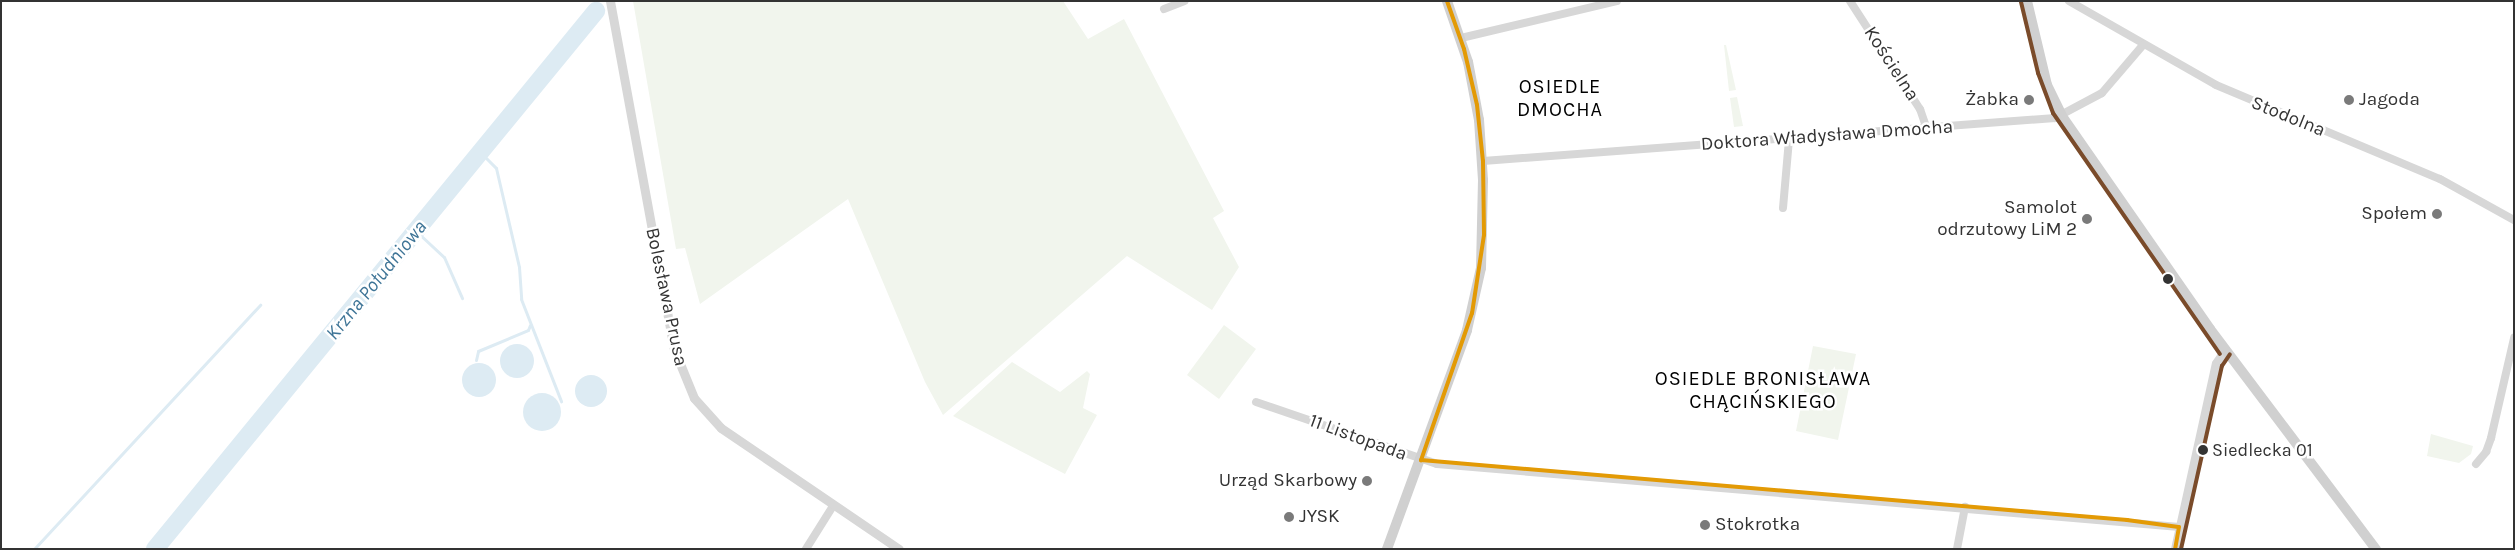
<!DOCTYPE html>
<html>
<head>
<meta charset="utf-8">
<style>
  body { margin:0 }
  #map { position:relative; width:2515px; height:550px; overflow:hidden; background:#fff; font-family:Karla,sans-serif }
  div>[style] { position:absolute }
  .green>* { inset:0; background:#f1f5ed }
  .water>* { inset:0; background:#ddebf3 }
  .round { border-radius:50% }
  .stream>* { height:3px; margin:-1.5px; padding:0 1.5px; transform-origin:1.5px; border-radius:1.5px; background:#ddebf3 }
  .river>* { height:18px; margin:-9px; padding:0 9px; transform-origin:9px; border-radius:9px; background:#ddebf3 }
  .minor>* { height:8px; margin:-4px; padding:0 4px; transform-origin:4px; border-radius:4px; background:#d7d7d7 }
  .tertiary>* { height:9px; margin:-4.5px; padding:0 4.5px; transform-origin:4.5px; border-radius:4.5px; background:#d7d7d7 }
  .secondary>* { height:10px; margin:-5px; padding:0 5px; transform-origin:5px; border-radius:5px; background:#d0d0d0 }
  .bus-1>* { height:4px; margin:-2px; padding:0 2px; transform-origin:2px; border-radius:2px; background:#e39a05 }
  .bus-2>* { height:4px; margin:-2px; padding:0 2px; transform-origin:2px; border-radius:2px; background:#7a4b2a }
  .dots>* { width:14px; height:14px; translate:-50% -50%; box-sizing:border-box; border:2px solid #fff; border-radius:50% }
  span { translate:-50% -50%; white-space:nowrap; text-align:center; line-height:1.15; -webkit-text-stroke:5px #fff; paint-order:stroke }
  .bus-label { font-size:18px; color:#333 }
  .left { translate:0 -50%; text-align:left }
  .street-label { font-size:19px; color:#333 }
  .poi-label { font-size:19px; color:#333 }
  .right { translate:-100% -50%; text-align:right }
  .neighbourhood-label { font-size:20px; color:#000; letter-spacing:1px }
  .water-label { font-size:20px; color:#3f7597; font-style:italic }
  .frame { position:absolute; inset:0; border:2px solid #333; pointer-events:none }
</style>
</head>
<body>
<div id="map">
  <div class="green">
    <i style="clip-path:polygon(633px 1px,1063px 1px,1088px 39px,1124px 19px,1224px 211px,1213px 218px,1239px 267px,1212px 310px,1127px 256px,943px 415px,925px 382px,848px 199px,700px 304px,685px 248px,676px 249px)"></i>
    <i style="clip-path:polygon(1724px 45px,1726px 45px,1736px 90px,1729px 91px)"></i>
    <i style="clip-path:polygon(1737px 97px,1743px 126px,1734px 127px,1730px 98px)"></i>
    <i style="clip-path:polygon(1224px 325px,1256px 349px,1219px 399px,1187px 375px)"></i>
    <i style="clip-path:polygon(1813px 346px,1856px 354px,1838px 440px,1796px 431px)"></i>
    <i style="clip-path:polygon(1012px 362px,1060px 392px,1087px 371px,1090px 374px,1083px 408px,1097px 415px,1065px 474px,953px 416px)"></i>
    <i style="clip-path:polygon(2431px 434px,2473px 446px,2471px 454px,2459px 463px,2427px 456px)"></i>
  </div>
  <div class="water">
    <i class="round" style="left:500px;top:344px;width:34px;height:34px"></i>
    <i class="round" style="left:462px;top:363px;width:34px;height:34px"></i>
    <i class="round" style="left:575px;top:375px;width:32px;height:32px"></i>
    <i class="round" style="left:523px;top:393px;width:38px;height:38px"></i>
  </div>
  <div class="stream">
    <i style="left:482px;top:154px;width:20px;rotate:45deg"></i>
    <i style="left:496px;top:168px;width:102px;rotate:76.9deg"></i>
    <i style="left:519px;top:267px;width:32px;rotate:86deg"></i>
    <i style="left:521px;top:299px;width:110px;rotate:68.6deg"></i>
    <i style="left:417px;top:232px;width:37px;rotate:43deg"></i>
    <i style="left:444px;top:257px;width:45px;rotate:66.3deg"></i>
    <i style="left:476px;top:360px;width:9px;rotate:-77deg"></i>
    <i style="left:478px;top:351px;width:54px;rotate:-22.8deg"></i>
    <i style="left:528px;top:330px;width:5px;rotate:-68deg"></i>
    <i style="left:34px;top:549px;width:333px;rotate:-47.2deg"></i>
  </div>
  <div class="river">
    <i style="left:155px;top:549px;width:696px;rotate:-50.66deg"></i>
  </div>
  <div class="minor">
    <i style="left:1850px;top:1px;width:129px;rotate:57.1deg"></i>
    <i style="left:1920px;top:109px;width:21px;rotate:71deg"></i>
    <i style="left:2069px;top:1px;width:169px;rotate:29.7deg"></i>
    <i style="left:2216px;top:85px;width:243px;rotate:22.8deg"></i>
    <i style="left:2440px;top:179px;width:85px;rotate:29deg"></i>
    <i style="left:1164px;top:9px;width:22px;rotate:-21deg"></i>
    <i style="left:1461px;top:38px;width:160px;rotate:-13.3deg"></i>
    <i style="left:1483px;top:161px;width:574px;rotate:-4.3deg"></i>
    <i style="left:2055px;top:118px;width:53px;rotate:-28deg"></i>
    <i style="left:2102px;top:93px;width:63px;rotate:-49.5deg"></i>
    <i style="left:1783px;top:208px;width:69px;rotate:-85deg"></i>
    <i style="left:1256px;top:402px;width:191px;rotate:18.9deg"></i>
    <i style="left:1437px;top:464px;width:745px;rotate:4.85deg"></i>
    <i style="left:2476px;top:464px;width:16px;rotate:-50deg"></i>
    <i style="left:2486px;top:452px;width:15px;rotate:-70deg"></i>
    <i style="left:2491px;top:438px;width:103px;rotate:-77deg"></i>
    <i style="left:806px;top:549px;width:51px;rotate:-57.9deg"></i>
    <i style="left:1957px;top:549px;width:43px;rotate:-79.2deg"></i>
  </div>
  <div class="tertiary">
    <i style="left:610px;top:1px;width:354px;rotate:79.6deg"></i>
    <i style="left:674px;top:349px;width:53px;rotate:67.8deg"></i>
    <i style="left:694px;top:398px;width:40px;rotate:48deg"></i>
    <i style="left:721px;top:428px;width:215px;rotate:34.2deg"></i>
    <i style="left:2175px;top:549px;width:190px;rotate:-77.6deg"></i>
    <i style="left:2216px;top:363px;width:16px;rotate:-55deg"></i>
  </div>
  <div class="secondary">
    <i style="left:2027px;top:1px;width:86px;rotate:76.6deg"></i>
    <i style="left:2047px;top:85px;width:34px;rotate:64deg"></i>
    <i style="left:2062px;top:116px;width:259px;rotate:55.2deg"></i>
    <i style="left:2210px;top:329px;width:276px;rotate:53deg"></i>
    <i style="left:1387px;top:549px;width:233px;rotate:-69.9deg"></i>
    <i style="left:1467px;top:330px;width:64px;rotate:-77.3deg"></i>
    <i style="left:1481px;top:268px;width:88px;rotate:-88.7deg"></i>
    <i style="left:1483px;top:180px;width:60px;rotate:-93.8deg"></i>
    <i style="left:1479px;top:120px;width:59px;rotate:-100.7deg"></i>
    <i style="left:1468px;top:62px;width:65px;rotate:-109deg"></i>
  </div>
  <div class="bus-1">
    <i style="left:1447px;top:1px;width:51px;rotate:70.5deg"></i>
    <i style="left:1464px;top:49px;width:57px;rotate:76.9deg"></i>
    <i style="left:1477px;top:105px;width:56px;rotate:83.9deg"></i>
    <i style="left:1483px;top:161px;width:74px;rotate:89.2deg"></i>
    <i style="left:1484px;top:235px;width:79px;rotate:98.7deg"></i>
    <i style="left:1472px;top:313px;width:156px;rotate:109.1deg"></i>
    <i style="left:1421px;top:460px;width:709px;rotate:4.86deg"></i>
    <i style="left:2127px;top:520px;width:52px;rotate:7.7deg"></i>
    <i style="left:2179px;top:527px;width:22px;rotate:100deg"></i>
  </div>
  <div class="bus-2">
    <i style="left:2021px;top:2px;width:73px;rotate:76.5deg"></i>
    <i style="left:2038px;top:73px;width:43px;rotate:69.4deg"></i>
    <i style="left:2053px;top:113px;width:293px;rotate:55.3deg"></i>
    <i style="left:2181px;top:549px;width:188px;rotate:-77.4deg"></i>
    <i style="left:2222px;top:366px;width:14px;rotate:-56deg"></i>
  </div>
  <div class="dots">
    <i style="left:2029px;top:100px;background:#7a7a7a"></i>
    <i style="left:2349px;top:100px;background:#7a7a7a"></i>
    <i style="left:2437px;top:214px;background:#7a7a7a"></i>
    <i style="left:2087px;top:219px;background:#7a7a7a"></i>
    <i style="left:2168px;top:279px;background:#333"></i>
    <i style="left:2203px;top:450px;background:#333"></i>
    <i style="left:1367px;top:481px;background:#7a7a7a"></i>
    <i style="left:1289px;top:517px;background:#7a7a7a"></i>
    <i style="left:1705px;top:525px;background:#7a7a7a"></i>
  </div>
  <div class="bus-label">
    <span class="left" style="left:2212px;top:450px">Siedlecka 01</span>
  </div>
  <div class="street-label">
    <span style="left:1891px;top:64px;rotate:57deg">Kościelna</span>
    <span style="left:2288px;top:117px;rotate:22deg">Stodolna</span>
    <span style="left:1827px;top:136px;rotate:-4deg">Doktora Władysława Dmocha</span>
    <span style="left:666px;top:297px;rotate:78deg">Bolesława Prusa</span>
    <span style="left:1358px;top:438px;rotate:20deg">11 Listopada</span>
  </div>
  <div class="poi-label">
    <span class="right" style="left:2019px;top:100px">Żabka</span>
    <span class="left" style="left:2359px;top:100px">Jagoda</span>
    <span class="right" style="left:2077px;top:219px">Samolot<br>odrzutowy LiM 2</span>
    <span class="right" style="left:2427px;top:214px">Społem</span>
    <span class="right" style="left:1357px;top:481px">Urząd Skarbowy</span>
    <span class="left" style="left:1299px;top:517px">JYSK</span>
    <span class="left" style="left:1715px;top:525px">Stokrotka</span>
  </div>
  <div class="neighbourhood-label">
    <span style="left:1560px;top:98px">OSIEDLE<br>DMOCHA</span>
    <span style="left:1763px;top:390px">OSIEDLE BRONISŁAWA<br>CHĄCIŃSKIEGO</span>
  </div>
  <div class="water-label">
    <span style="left:376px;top:280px;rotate:-51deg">Krzna Południowa</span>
  </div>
  <div class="frame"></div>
</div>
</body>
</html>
